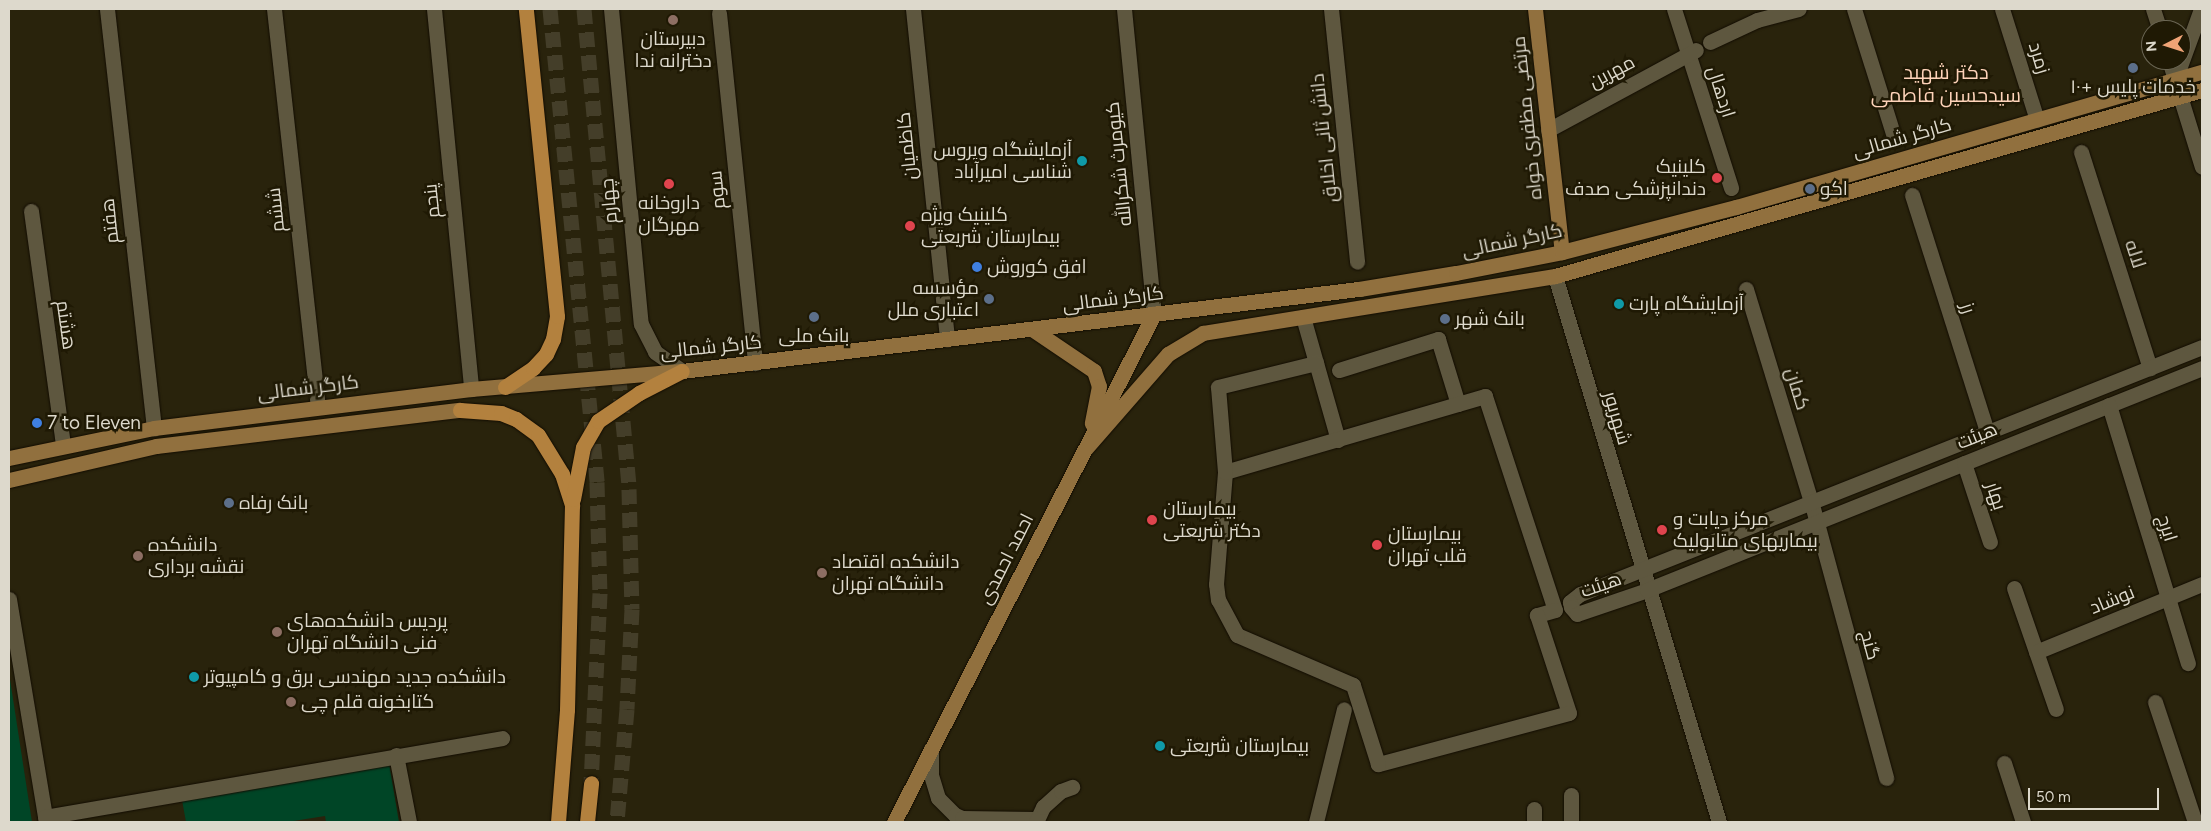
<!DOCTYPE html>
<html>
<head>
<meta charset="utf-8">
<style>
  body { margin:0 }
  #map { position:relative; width:2211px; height:831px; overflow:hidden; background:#29230c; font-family:Figtree,Cairo,sans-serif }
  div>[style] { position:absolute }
  .green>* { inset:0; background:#004526 }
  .highway-tunnel>* { height:15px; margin-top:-7.5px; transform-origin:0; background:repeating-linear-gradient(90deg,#443e29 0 15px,transparent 0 23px) }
  .roads { filter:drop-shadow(0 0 1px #120c00) drop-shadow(0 0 1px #120c00) }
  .minor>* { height:15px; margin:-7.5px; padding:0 7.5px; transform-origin:7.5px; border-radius:7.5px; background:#5e573f }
  .major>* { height:15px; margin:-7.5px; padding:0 7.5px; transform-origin:7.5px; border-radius:7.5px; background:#91703e }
  .highway>* { height:15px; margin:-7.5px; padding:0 7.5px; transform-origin:7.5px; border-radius:7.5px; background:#b3813e }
  .dots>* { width:14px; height:14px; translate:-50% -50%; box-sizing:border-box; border:2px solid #1f1904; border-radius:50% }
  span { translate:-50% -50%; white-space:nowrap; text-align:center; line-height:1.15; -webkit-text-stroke:5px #1f1904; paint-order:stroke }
  .poi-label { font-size:19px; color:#ddd9cc }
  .right { translate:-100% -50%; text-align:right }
  .left { translate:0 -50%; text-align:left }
  .street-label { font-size:19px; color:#ddd9cc }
  .neighbourhood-label { font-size:20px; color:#fed3b9 }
  .frame { position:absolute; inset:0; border:10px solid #ddd9cc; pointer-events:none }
  .north { position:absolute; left:2141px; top:20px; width:50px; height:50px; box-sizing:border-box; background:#1f1904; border:1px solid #6b6654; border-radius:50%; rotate:265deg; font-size:14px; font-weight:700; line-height:20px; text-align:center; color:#ddd9cc }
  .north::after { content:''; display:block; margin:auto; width:18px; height:22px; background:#efa376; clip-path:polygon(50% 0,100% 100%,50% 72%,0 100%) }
  .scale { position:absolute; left:2028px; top:788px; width:131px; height:22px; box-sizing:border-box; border:2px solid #ddd9cc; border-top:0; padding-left:6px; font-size:15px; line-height:18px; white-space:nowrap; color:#ddd9cc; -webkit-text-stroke:4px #1f1904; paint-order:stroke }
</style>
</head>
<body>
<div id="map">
  <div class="green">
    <i style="clip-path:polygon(9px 673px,32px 822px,9px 822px)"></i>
    <i style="clip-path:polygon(389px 763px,399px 822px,326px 822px,325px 816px,287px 822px,186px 822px,182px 800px)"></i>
  </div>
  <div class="highway-tunnel">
    <i style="left:550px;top:9px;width:475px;rotate:84.3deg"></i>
    <i style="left:597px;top:482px;width:111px;rotate:88.5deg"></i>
    <i style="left:600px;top:593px;width:190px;rotate:92.7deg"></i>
    <i style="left:584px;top:9px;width:482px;rotate:84.6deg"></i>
    <i style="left:629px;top:489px;width:120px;rotate:88.6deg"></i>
    <i style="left:632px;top:609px;width:100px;rotate:92.9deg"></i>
    <i style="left:627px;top:709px;width:113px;rotate:95.1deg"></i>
  </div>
  <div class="roads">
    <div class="minor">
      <i style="left:107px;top:9px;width:422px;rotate:83.6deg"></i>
      <i style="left:274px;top:9px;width:400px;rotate:83.7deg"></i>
      <i style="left:434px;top:9px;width:382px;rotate:84.4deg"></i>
      <i style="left:611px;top:9px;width:316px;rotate:84.6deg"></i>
      <i style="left:641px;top:324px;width:31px;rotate:63deg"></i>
      <i style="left:655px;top:352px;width:33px;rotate:35deg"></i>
      <i style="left:913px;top:9px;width:332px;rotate:84.1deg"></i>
      <i style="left:1124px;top:9px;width:306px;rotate:84.4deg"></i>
      <i style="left:1331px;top:9px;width:254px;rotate:84.1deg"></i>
      <i style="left:1674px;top:9px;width:188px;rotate:72.3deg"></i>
      <i style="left:1854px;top:9px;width:137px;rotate:72.6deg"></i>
      <i style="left:2002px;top:9px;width:116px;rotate:72.5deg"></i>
      <i style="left:2153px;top:9px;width:22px;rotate:72deg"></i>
      <i style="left:719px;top:13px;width:352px;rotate:84.1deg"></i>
      <i style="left:1710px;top:42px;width:52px;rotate:-25.1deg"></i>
      <i style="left:1757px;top:20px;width:43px;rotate:-14.7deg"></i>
      <i style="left:2169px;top:60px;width:21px;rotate:73deg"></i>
      <i style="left:2175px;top:80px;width:76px;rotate:-69.9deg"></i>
      <i style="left:2180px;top:96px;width:74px;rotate:72.8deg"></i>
      <i style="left:1548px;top:130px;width:168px;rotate:-28.4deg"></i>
      <i style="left:2081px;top:152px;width:227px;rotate:72.3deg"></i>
      <i style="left:1912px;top:195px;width:249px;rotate:72.4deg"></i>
      <i style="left:31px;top:211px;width:236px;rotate:82.2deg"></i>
      <i style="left:1555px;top:276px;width:570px;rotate:73.28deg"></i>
      <i style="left:1746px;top:289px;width:222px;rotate:73deg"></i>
      <i style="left:1811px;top:501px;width:287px;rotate:74.8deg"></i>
      <i style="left:1303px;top:317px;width:128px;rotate:74.1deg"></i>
      <i style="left:2202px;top:347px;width:669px;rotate:158.34deg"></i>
      <i style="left:1580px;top:594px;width:13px;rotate:141deg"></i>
      <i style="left:1570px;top:602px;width:5px;rotate:79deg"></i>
      <i style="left:1571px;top:607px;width:9px;rotate:49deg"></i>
      <i style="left:1577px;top:614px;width:74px;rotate:-18.9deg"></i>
      <i style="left:1647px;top:590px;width:598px;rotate:-21.8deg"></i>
      <i style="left:1339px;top:370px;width:104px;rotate:-17.4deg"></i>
      <i style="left:1438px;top:339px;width:68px;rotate:72.9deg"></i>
      <i style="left:2109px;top:405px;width:270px;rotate:73deg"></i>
      <i style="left:1964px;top:463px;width:83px;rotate:71.8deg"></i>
      <i style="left:1225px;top:472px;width:271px;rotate:-16.3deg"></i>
      <i style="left:1485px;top:396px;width:225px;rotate:71.9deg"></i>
      <i style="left:1555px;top:610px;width:19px;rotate:164deg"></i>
      <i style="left:1537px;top:615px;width:103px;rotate:71.9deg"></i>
      <i style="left:1569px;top:713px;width:198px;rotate:165deg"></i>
      <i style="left:1378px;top:764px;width:83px;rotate:-107.6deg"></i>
      <i style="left:1353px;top:685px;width:126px;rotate:-156.7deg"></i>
      <i style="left:1237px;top:635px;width:40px;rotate:-118deg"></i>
      <i style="left:1218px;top:600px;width:16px;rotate:-97deg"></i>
      <i style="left:1216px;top:584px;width:112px;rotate:-85.4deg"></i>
      <i style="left:1225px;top:472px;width:85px;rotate:-94.7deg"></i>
      <i style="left:1218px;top:387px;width:101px;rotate:-13.8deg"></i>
      <i style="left:2014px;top:588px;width:128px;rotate:70.9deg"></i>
      <i style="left:9px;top:599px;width:226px;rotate:80.6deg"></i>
      <i style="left:2036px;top:652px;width:179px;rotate:-22.3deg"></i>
      <i style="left:2155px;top:702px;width:126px;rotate:71.6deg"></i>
      <i style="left:931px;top:749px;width:26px;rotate:90deg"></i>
      <i style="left:931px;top:775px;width:24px;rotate:73deg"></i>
      <i style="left:938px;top:798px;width:24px;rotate:45deg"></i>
      <i style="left:955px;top:815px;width:8px;rotate:23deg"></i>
      <i style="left:962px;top:818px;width:74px;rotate:0.8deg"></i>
      <i style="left:396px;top:755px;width:68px;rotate:79deg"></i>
      <i style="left:2004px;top:763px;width:62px;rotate:72.1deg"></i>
      <i style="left:1571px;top:795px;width:27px;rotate:90deg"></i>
      <i style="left:1534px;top:809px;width:13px;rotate:90deg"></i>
      <i style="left:45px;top:817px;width:464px;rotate:-9.8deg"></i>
      <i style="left:1036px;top:822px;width:17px;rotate:-65deg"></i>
      <i style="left:1043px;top:807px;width:24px;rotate:-42deg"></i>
      <i style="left:1061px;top:791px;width:12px;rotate:-20deg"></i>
      <i style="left:1316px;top:822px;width:116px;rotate:-76.1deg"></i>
    </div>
    <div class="major">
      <i style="left:1535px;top:9px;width:244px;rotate:83.7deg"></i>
      <i style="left:1032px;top:329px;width:75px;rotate:34.1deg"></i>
      <i style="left:1094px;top:371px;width:16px;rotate:72deg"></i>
      <i style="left:1099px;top:386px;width:38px;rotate:101deg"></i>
      <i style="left:1086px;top:448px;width:125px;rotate:-48.9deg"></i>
      <i style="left:1168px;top:354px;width:41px;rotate:-31deg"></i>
      <i style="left:1203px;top:333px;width:357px;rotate:-9.2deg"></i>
      <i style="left:1555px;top:276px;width:673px;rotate:-16.04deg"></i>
      <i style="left:9px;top:458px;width:148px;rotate:-11.7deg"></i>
      <i style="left:154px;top:428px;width:319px;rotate:-7deg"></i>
      <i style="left:471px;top:389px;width:212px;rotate:-4.9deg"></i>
      <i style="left:682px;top:371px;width:682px;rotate:-6.91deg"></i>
      <i style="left:1359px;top:289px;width:98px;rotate:-9.4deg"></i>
      <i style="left:1456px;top:273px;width:108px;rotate:-11.2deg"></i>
      <i style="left:1562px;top:252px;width:180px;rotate:-14.5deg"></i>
      <i style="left:1736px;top:207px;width:485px;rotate:-16.2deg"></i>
      <i style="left:9px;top:480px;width:151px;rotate:-13deg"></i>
      <i style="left:156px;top:446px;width:306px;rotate:-6.8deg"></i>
      <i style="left:894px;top:822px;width:571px;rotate:-62.9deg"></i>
    </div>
    <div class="highway">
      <i style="left:505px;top:387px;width:34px;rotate:-34deg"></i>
      <i style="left:533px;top:368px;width:19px;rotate:-47deg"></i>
      <i style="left:546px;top:354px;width:17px;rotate:-65deg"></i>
      <i style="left:553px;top:339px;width:23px;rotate:-80deg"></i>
      <i style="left:557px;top:316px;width:309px;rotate:-95.8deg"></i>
      <i style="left:460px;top:410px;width:41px;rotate:4.2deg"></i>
      <i style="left:501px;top:413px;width:16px;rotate:22deg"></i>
      <i style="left:516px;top:419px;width:27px;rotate:36deg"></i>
      <i style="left:538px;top:435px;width:46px;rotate:58.4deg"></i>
      <i style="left:562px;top:474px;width:33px;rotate:72deg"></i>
      <i style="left:572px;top:505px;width:205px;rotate:91.4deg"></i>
      <i style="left:567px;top:710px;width:112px;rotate:94.6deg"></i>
      <i style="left:573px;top:499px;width:53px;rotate:-79.1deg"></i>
      <i style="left:583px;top:447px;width:30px;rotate:-60deg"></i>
      <i style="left:598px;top:421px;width:50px;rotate:-34.3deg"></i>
      <i style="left:639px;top:393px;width:48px;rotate:-27.1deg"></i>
      <i style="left:587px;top:822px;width:39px;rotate:-84deg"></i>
    </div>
  </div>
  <div class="dots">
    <i style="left:673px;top:20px;background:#8d6e63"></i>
    <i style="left:2133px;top:68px;background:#5c6f8a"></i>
    <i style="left:1082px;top:161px;background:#0f9aa8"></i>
    <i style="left:1717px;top:178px;background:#e0444e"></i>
    <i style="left:669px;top:184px;background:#e0444e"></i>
    <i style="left:1810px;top:189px;background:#5c6f8a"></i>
    <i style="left:910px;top:226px;background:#e0444e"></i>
    <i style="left:977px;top:267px;background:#3f7fe0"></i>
    <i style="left:989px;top:299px;background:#5c6f8a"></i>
    <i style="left:1619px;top:304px;background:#0f9aa8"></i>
    <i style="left:814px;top:317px;background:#5c6f8a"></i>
    <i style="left:1445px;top:319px;background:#5c6f8a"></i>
    <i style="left:37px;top:423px;background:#3f7fe0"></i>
    <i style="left:229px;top:503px;background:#5c6f8a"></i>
    <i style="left:1152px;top:520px;background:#e0444e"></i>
    <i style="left:1662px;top:530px;background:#e0444e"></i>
    <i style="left:1377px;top:545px;background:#e0444e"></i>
    <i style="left:138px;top:556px;background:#8d6e63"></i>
    <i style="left:822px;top:573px;background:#8d6e63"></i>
    <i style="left:277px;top:632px;background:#8d6e63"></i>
    <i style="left:194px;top:677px;background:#0f9aa8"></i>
    <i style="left:291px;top:702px;background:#8d6e63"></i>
    <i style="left:1160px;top:746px;background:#0f9aa8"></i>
  </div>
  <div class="poi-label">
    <span style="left:673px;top:50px">دبیرستان<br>دخترانه ندا</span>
    <span style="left:2133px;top:87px">خدمات پلیس +۱۰</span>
    <span class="right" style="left:1072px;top:161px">آزمایشگاه ویروس<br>شناسی امیرآباد</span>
    <span class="right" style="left:1706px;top:178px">کلینیک<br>دندانپزشکی صدف</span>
    <span class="left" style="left:1820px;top:189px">اکو</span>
    <span style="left:669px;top:214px">داروخانه<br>مهرگان</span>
    <span class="left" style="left:921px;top:226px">کلینیک ویژه<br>بیمارستان شریعتی</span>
    <span class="left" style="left:987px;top:267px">افق کوروش</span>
    <span class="right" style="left:979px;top:299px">مؤسسه<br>اعتباری ملل</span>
    <span class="left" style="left:1629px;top:304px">آزمایشگاه پارت</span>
    <span class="left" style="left:1455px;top:319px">بانک شهر</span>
    <span style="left:814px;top:336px">بانک ملی</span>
    <span class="left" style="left:47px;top:423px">7 to Eleven</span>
    <span class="left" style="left:239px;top:503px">بانک رفاه</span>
    <span class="left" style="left:1163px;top:520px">بیمارستان<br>دکتر شریعتی</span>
    <span class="left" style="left:1673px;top:530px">مرکز دیابت و<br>بیماریهای متابولیک</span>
    <span class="left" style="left:1388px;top:545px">بیمارستان<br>قلب تهران</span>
    <span class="left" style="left:148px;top:556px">دانشکده<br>نقشه برداری</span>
    <span class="left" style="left:832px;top:573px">دانشکده اقتصاد<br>دانشگاه تهران</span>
    <span class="left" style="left:287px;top:632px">پردیس دانشکده‌های<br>فنی دانشگاه تهران</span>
    <span class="left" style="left:204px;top:677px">دانشکده جدید مهندسی برق و کامپیوتر</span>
    <span class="left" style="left:301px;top:702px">کتابخونه قلم چی</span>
    <span class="left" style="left:1170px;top:746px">بیمارستان شریعتی</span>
  </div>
  <div class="street-label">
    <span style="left:2039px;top:58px;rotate:73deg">زمرد</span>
    <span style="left:1612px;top:72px;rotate:-28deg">مهرین</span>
    <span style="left:1721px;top:92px;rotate:72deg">اردهال</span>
    <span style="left:1527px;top:118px;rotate:-96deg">مرتضی مظفری خواه</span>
    <span style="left:1324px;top:138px;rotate:-96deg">دانش ثانی اخلاق</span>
    <span style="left:1902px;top:138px;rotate:-16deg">کارگر شمالی</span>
    <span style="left:907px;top:146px;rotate:-96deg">کاظمیان</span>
    <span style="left:1119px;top:164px;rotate:-96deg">کیومرث شکرالله</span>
    <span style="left:717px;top:190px;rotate:-96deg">سوم</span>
    <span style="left:432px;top:201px;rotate:-96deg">پنجم</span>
    <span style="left:609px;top:201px;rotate:-95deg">چهارم</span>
    <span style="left:276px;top:210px;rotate:-96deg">ششم</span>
    <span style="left:110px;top:221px;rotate:-96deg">هفتم</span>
    <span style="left:1512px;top:241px;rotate:-12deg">کارگر شمالی</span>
    <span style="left:2135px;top:254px;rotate:72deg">لاله</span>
    <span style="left:1113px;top:299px;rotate:-7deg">کارگر شمالی</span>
    <span style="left:1968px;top:308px;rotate:72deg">رز</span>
    <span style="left:66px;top:325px;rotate:82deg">هشتم</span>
    <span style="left:711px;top:347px;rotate:-6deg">کارگر شمالی</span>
    <span style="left:308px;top:388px;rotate:-7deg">کارگر شمالی</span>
    <span style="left:1797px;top:389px;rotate:73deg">کمان</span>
    <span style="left:1617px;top:418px;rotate:74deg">شهریور</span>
    <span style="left:1977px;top:436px;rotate:-22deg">هیئت</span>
    <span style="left:1996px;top:496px;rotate:72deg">بهار</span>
    <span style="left:2167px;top:528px;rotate:73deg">ایرج</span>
    <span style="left:1006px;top:559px;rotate:-63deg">احمد احمدی</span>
    <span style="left:1601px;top:585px;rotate:-19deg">هیئت</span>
    <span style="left:2112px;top:600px;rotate:-22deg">نوشاد</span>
    <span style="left:1870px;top:645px;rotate:75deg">گنج</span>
  </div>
  <div class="neighbourhood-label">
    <span style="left:1946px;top:84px">دکتر شهید<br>سیدحسین فاطمی</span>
  </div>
  <div class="frame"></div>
  <div class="north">N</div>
  <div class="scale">50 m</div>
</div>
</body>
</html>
